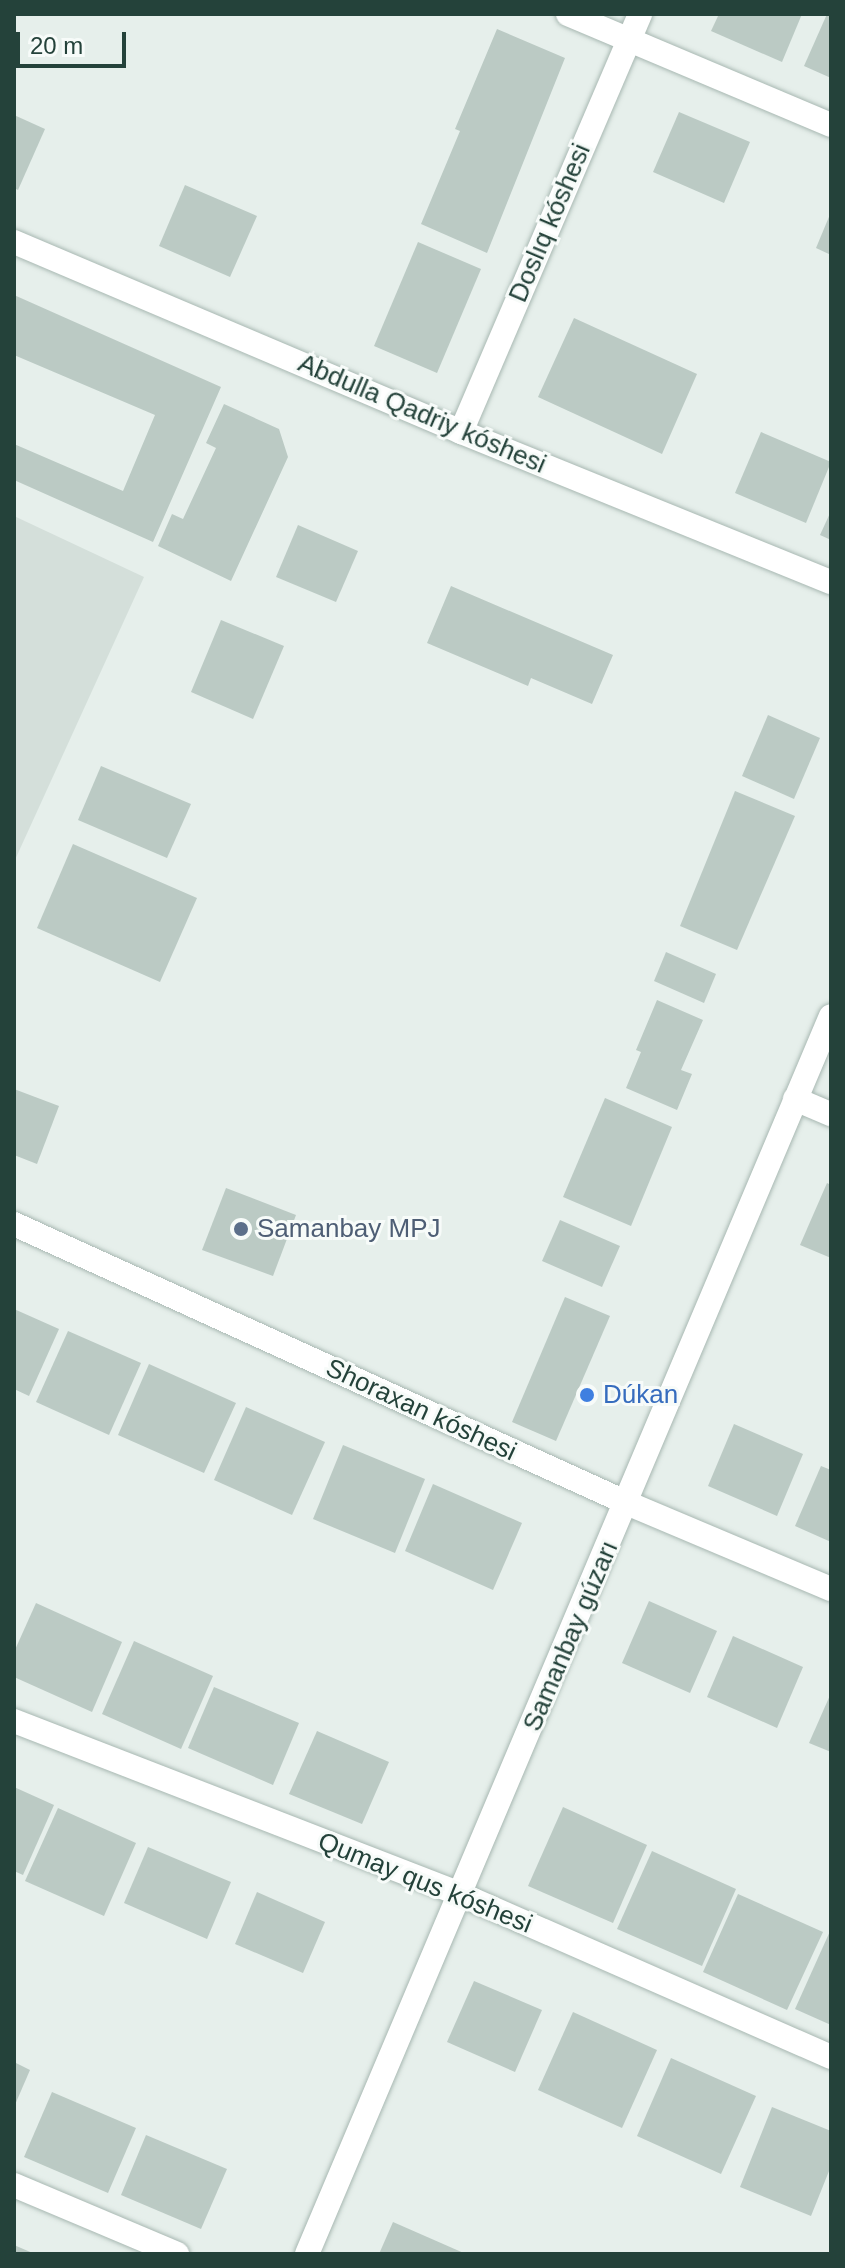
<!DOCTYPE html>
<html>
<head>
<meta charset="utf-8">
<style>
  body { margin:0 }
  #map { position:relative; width:845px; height:2268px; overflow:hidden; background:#e6efeb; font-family:Arial,sans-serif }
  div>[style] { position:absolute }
  .built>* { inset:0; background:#d4dfda }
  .building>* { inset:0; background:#bbcac4 }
  .roads { filter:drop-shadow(0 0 2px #a8b8b2) drop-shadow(0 0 2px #a8b8b2) }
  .street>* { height:24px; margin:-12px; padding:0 12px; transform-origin:12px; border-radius:12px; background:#fff }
  .dots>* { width:22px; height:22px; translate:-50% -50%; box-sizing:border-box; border:4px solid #f7fbf9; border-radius:50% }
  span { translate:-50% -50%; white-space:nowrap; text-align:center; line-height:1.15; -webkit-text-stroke:6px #f7fbf9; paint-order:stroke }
  .street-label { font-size:26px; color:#24423a }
  .service-label { font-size:26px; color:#4e5e75 }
  .left { translate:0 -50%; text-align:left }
  .shop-label { font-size:26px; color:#366cbe }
  .frame { position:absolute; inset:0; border:16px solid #24423a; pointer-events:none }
  .scale { position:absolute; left:16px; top:32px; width:110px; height:36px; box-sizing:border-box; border:4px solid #24423a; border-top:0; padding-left:10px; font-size:24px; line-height:28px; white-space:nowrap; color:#24423a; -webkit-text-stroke:6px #f7fbf9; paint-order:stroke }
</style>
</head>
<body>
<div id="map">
  <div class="built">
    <i style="clip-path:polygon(14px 516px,144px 577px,14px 862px)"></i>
  </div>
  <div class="building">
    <i style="clip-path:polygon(719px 14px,802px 14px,782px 62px,711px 31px)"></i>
    <i style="clip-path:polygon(827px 14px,831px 14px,831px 78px,804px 66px)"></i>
    <i style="clip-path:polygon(497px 29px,565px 58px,487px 253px,421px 224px,460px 131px,455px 129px)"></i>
    <i style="clip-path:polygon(679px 112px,750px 142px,724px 203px,653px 172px)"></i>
    <i style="clip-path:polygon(14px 115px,45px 129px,18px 190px,14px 188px)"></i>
    <i style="clip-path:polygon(185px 185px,257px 216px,230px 277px,159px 246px)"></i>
    <i style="clip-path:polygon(831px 212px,831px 255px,816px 248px)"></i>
    <i style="clip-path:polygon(418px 242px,481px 269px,437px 373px,374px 346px)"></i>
    <i style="clip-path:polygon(14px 295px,221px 387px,153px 542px,14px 480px,14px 444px,123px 491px,155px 415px,14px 355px)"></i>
    <i style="clip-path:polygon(574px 318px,697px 374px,662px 454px,538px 397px)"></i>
    <i style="clip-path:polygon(224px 404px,279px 429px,288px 457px,231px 581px,158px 546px,172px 514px,183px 519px,216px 448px,206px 443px)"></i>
    <i style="clip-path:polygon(761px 432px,831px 462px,806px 523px,735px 493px)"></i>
    <i style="clip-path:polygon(831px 511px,831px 540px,820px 535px)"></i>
    <i style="clip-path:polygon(298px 525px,358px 551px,336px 602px,276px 577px)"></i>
    <i style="clip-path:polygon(451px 586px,613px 655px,592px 704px,531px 678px,528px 686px,427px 643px)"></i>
    <i style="clip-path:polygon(221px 620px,284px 646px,253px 719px,191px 692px)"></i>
    <i style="clip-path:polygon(768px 715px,820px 738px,794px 799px,742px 776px)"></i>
    <i style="clip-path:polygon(101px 766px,191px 804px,167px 858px,78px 820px)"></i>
    <i style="clip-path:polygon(735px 791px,795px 816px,737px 950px,680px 926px)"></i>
    <i style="clip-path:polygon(73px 844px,197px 898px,160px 982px,37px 928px)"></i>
    <i style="clip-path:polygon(666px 952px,716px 974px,704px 1003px,654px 981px)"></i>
    <i style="clip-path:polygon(657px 1000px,703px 1020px,681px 1070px,692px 1074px,677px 1110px,626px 1088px,641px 1052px,636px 1050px)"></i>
    <i style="clip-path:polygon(14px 1089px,59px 1106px,37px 1164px,14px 1155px)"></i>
    <i style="clip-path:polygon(605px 1098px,672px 1127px,631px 1226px,563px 1197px)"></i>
    <i style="clip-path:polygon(827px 1183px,831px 1185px,831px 1258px,800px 1245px)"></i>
    <i style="clip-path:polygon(226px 1188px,296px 1215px,273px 1276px,202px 1250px)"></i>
    <i style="clip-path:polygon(560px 1220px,620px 1246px,602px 1287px,542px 1261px)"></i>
    <i style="clip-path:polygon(565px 1297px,610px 1316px,556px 1441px,512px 1422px)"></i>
    <i style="clip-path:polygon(14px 1309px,59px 1329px,29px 1396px,14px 1389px)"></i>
    <i style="clip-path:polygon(68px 1331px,141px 1363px,109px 1435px,36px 1402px)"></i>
    <i style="clip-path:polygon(149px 1364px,236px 1403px,204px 1473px,118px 1435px)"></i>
    <i style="clip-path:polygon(246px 1407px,325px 1442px,292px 1515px,214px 1480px)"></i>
    <i style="clip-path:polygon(734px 1424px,803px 1454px,777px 1516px,708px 1486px)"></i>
    <i style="clip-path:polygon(343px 1445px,425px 1479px,395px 1553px,313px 1519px)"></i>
    <i style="clip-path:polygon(821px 1466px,831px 1470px,831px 1542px,795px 1526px)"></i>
    <i style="clip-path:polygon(433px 1484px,522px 1523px,493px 1590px,405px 1551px)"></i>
    <i style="clip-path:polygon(649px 1601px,717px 1631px,690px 1693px,622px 1663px)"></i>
    <i style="clip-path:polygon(36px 1603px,122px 1642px,92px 1712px,14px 1677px,14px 1652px)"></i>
    <i style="clip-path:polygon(733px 1636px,803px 1667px,777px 1728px,707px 1697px)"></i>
    <i style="clip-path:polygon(134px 1641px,213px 1676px,181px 1749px,102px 1714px)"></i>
    <i style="clip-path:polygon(214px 1687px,299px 1723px,273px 1785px,188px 1748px)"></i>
    <i style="clip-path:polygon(831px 1693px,831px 1752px,809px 1743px)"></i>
    <i style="clip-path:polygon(317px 1731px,389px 1762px,362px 1824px,289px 1794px)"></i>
    <i style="clip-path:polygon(14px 1787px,54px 1805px,23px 1875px,14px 1871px)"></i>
    <i style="clip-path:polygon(563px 1807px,647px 1845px,613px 1923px,528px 1886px)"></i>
    <i style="clip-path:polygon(58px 1808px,136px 1843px,104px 1916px,25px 1881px)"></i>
    <i style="clip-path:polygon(148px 1847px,231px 1882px,207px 1939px,124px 1903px)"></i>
    <i style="clip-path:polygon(652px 1851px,736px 1889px,702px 1966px,617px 1929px)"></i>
    <i style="clip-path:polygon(257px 1892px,325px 1922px,303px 1973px,235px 1944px)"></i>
    <i style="clip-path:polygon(738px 1894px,823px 1932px,787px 2010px,703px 1972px)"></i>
    <i style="clip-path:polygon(831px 1929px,831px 2025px,795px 2009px)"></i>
    <i style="clip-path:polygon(474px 1981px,542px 2010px,515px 2072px,447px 2042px)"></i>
    <i style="clip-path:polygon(573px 2012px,657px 2050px,622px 2128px,538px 2090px)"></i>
    <i style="clip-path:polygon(671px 2058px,756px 2096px,721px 2174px,637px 2136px)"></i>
    <i style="clip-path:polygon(14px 2062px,30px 2070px,14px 2107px)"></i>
    <i style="clip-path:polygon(52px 2092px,136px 2128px,108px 2193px,24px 2157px)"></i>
    <i style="clip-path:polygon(772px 2107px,831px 2131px,831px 2166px,811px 2216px,740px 2187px)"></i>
    <i style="clip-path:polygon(146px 2135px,227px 2169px,201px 2229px,121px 2195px)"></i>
    <i style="clip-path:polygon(393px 2222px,466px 2254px,379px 2254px)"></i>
    <i style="clip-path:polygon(14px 2245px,35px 2254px,14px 2254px)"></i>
  </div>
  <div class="roads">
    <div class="street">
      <i style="left:568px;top:14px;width:285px;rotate:22.9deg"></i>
      <i style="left:14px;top:242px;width:486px;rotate:23deg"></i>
      <i style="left:461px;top:432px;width:399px;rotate:22.1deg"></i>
      <i style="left:461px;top:432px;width:455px;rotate:-66.8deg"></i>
      <i style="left:795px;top:1099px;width:39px;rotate:23deg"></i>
      <i style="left:14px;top:1224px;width:674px;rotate:24.47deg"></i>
      <i style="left:627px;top:1503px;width:221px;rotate:22.9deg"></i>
      <i style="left:14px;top:1721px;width:481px;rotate:21.2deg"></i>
      <i style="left:462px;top:1895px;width:403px;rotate:23.7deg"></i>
      <i style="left:14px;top:2185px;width:177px;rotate:22.9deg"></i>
      <i style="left:307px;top:2254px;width:1344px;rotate:-67.06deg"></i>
    </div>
  </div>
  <div class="dots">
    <i style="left:241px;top:1229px;background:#5c6f8a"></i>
    <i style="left:587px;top:1395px;background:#3f7fe0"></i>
  </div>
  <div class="street-label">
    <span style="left:550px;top:223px;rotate:-67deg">Doslıq kóshesi</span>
    <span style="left:422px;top:414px;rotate:23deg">Abdulla Qadriy kóshesi</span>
    <span style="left:421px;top:1410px;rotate:25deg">Shoraxan kóshesi</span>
    <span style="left:571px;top:1636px;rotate:-67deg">Samanbay gúzarı</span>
    <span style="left:425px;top:1883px;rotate:22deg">Qumay qus kóshesi</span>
  </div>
  <div class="service-label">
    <span class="left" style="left:257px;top:1229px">Samanbay MPJ</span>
  </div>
  <div class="shop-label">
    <span class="left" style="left:603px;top:1395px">Dúkan</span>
  </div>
  <div class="frame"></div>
  <div class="scale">20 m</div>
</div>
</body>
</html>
